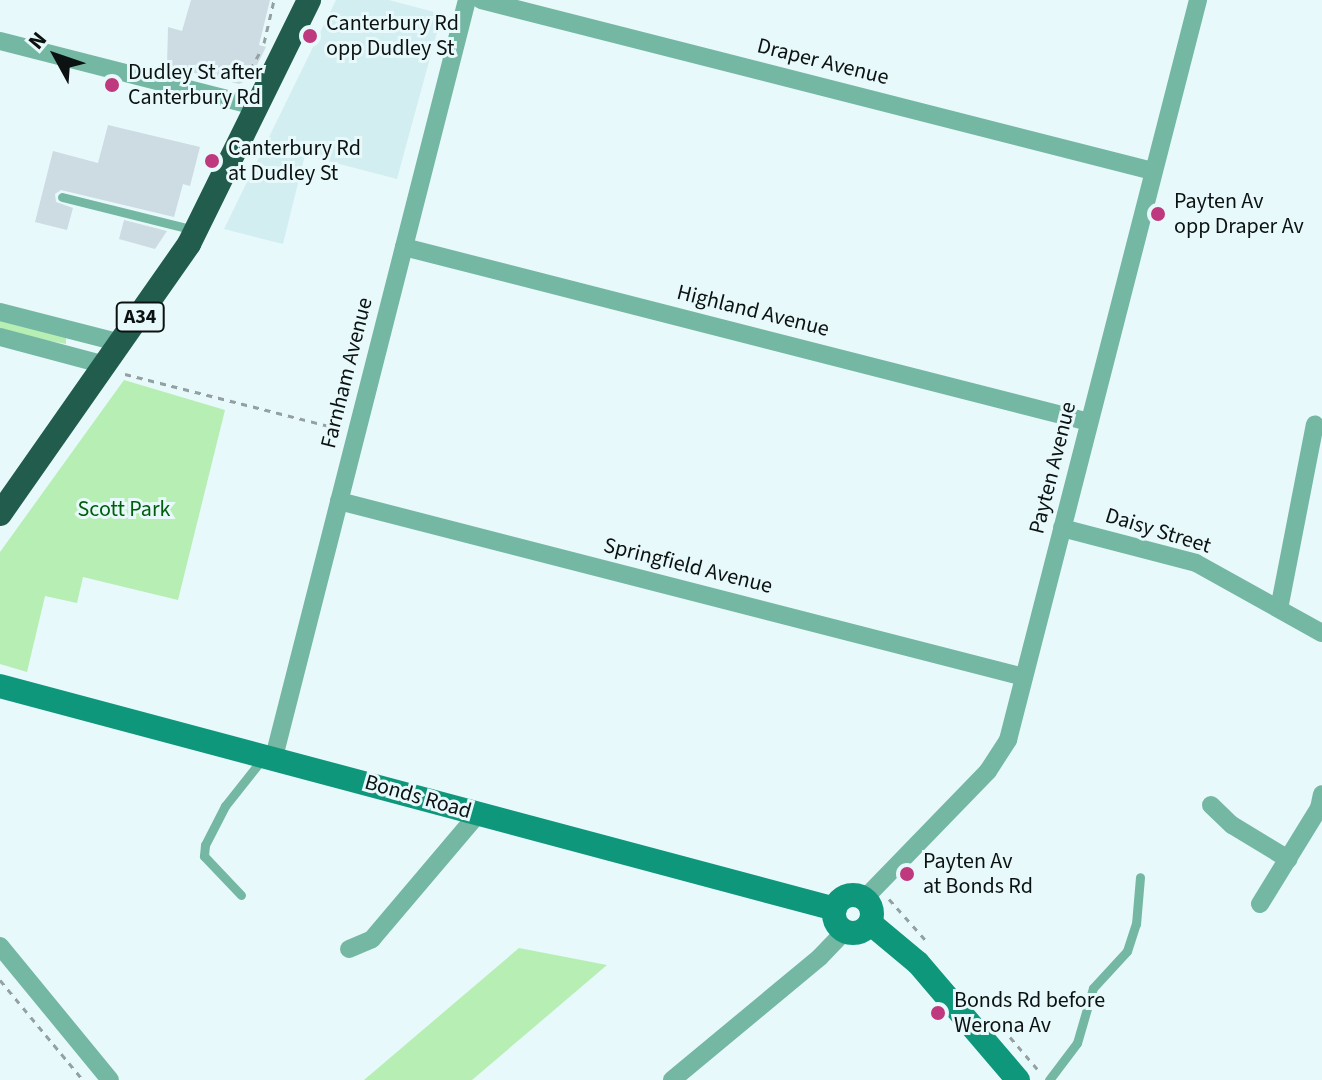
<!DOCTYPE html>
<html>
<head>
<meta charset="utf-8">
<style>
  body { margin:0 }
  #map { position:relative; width:1322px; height:1080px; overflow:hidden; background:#e8f9fb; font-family:"Source Sans 3",sans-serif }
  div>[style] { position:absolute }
  .built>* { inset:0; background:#d3eef0 }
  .green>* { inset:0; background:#b6eeb4 }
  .building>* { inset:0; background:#cddbe2 }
  .path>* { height:3px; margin-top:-1.5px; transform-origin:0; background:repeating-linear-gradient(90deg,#94a1a2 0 6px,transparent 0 12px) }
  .lane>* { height:9px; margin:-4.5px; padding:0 4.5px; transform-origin:4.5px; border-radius:4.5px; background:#74b7a3 }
  .street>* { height:18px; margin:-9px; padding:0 9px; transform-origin:9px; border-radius:9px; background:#74b7a3 }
  .secondary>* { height:24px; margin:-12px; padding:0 12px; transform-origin:12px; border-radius:12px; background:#0f977c }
  .secondary>.ring { margin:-12px; padding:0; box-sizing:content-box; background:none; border:24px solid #0f977c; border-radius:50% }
  .highway>* { height:24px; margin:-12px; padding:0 12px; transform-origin:12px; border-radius:12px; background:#215c4d }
  .dots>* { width:22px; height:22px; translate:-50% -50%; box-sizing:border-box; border:4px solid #e8f9fb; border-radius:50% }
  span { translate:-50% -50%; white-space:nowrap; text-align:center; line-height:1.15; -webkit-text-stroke:6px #e8f9fb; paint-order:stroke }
  .shield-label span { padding:2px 6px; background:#e8f9fb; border:2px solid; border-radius:6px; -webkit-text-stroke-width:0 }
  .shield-label { font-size:20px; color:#0c1212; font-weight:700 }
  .poi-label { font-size:22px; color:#0c1212 }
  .left { translate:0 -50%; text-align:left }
  .street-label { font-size:22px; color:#0c1212 }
  .park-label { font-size:22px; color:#005d0b }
  .north { position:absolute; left:16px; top:16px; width:80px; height:80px; -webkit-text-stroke:6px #e8f9fb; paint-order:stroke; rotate:310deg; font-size:22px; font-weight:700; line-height:32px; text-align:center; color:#0c1212 }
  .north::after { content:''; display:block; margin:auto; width:28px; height:36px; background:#0c1212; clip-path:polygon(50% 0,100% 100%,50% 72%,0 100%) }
</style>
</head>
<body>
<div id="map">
  <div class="built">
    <i style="clip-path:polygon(336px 0,389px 0,442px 14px,397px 179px,305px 155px,283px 244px,224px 229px)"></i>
  </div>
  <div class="green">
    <i style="clip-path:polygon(0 317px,66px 337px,66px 344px,0 332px)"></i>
    <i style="clip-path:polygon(124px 380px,225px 410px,178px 600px,83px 577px,77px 603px,45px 596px,27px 672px,0 664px,0 552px)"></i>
    <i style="clip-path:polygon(519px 948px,607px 965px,472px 1080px,364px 1080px)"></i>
  </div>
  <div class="building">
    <i style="clip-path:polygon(191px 0,270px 0,259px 45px,266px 47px,250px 79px,239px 84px,167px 66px,168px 27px,182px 31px)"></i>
    <i style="clip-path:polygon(108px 125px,200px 147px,190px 186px,183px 184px,174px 217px,61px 190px,55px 194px,56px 202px,73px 208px,67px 230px,35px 222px,53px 151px,98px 163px)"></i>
    <i style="clip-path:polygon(124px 220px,167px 231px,155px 249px,119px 239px)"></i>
  </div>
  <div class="path">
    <i style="left:264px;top:43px;width:44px;rotate:-76.9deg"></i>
    <i style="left:245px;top:80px;width:34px;rotate:-62deg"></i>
    <i style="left:125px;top:374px;width:223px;rotate:14.3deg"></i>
    <i style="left:889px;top:899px;width:60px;rotate:48.4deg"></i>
    <i style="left:0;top:980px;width:130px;rotate:50.3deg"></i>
    <i style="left:1010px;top:1037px;width:45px;rotate:49.5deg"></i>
  </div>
  <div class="lane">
    <i style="left:62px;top:197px;width:136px;rotate:14deg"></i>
    <i style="left:241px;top:895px;width:54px;rotate:-133.5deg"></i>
    <i style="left:204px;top:856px;width:11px;rotate:-85deg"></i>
    <i style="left:205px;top:845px;width:44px;rotate:-62.9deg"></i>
    <i style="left:225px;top:806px;width:61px;rotate:-51.6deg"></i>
    <i style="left:1049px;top:1080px;width:46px;rotate:-52.9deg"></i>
    <i style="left:1077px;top:1043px;width:57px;rotate:-73.8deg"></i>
    <i style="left:1093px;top:988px;width:50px;rotate:-47.4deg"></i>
    <i style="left:1127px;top:951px;width:28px;rotate:-72deg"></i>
    <i style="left:1136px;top:924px;width:47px;rotate:-85.1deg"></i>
  </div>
  <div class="street">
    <i style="left:481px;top:0;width:693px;rotate:14.28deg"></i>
    <i style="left:0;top:41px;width:266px;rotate:14.3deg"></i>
    <i style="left:404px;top:247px;width:707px;rotate:14.33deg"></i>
    <i style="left:0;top:312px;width:125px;rotate:14.4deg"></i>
    <i style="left:0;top:337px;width:109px;rotate:14.9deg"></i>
    <i style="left:339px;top:501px;width:707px;rotate:14.41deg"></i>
    <i style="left:1062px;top:528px;width:138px;rotate:14.6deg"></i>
    <i style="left:1196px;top:563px;width:144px;rotate:29.1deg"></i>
    <i style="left:1279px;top:609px;width:188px;rotate:-79deg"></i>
    <i style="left:274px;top:757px;width:781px;rotate:-75.7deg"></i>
    <i style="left:1211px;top:805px;width:29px;rotate:44deg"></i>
    <i style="left:1232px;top:825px;width:66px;rotate:31.3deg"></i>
    <i style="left:864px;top:899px;width:178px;rotate:-45.9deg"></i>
    <i style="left:988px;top:771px;width:37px;rotate:-57deg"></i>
    <i style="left:1008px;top:740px;width:764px;rotate:-75.6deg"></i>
    <i style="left:1260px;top:904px;width:113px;rotate:-58.4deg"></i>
    <i style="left:1319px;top:808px;width:14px;rotate:-78deg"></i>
    <i style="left:0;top:946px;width:173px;rotate:50.6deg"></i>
    <i style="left:349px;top:949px;width:25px;rotate:-23deg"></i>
    <i style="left:372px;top:939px;width:164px;rotate:-49.7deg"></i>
    <i style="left:672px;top:1080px;width:192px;rotate:-39.7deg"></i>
    <i style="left:820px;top:957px;width:36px;rotate:-46deg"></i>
  </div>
  <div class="secondary">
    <i style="left:0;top:686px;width:864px;rotate:14.95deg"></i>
    <i class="ring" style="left:834px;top:895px;width:14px;height:14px"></i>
    <i style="left:870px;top:923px;width:62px;rotate:39.8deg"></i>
    <i style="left:918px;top:963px;width:154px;rotate:49.5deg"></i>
  </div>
  <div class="highway">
    <i style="left:0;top:514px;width:330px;rotate:-55deg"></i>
    <i style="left:189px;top:244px;width:272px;rotate:-63.8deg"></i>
  </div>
  <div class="dots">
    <i style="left:310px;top:36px;background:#be397d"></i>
    <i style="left:112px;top:85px;background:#be397d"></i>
    <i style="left:212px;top:161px;background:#be397d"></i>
    <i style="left:1158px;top:214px;background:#be397d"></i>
    <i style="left:907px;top:874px;background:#be397d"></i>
    <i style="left:938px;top:1013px;background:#be397d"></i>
  </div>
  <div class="shield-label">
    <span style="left:140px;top:317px">A34</span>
  </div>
  <div class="poi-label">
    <span class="left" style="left:326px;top:36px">Canterbury Rd<br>opp Dudley St</span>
    <span class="left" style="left:128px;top:85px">Dudley St after<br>Canterbury Rd</span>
    <span class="left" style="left:228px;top:161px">Canterbury Rd<br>at Dudley St</span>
    <span class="left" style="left:1174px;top:214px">Payten Av<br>opp Draper Av</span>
    <span class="left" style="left:923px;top:874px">Payten Av<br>at Bonds Rd</span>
    <span class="left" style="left:954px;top:1013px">Bonds Rd before<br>Werona Av</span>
  </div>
  <div class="street-label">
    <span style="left:823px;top:62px;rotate:14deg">Draper Avenue</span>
    <span style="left:753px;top:311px;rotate:14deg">Highland Avenue</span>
    <span style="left:347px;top:373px;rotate:-76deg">Farnham Avenue</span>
    <span style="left:1053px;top:468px;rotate:-76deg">Payten Avenue</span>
    <span style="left:1158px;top:531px;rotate:17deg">Daisy Street</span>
    <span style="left:688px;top:566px;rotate:14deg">Springfield Avenue</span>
    <span style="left:418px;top:797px;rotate:16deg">Bonds Road</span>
  </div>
  <div class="park-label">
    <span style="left:124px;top:510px">Scott Park</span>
  </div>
  <div class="north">N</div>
</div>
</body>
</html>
